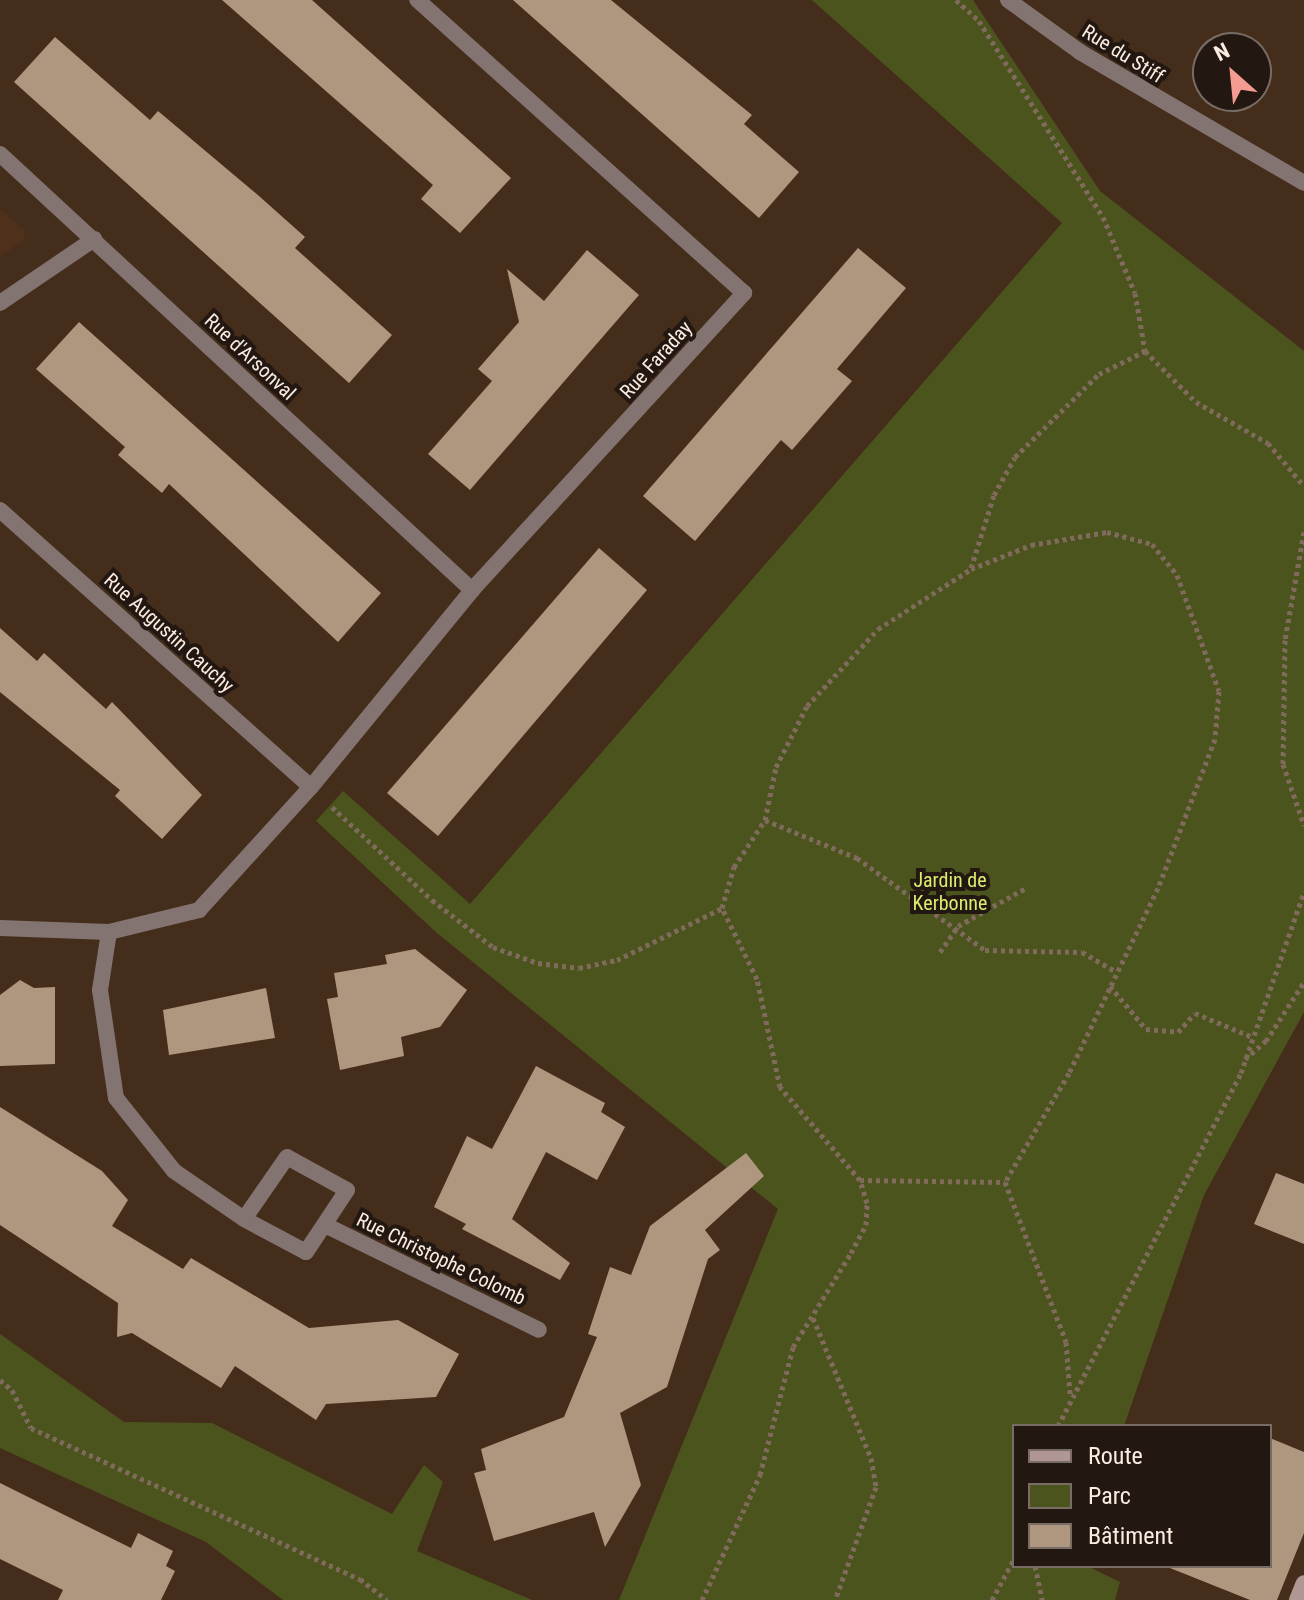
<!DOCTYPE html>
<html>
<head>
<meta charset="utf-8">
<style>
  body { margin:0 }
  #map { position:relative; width:1304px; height:1600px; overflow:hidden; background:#452d1c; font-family:"Roboto Condensed",sans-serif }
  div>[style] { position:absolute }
  .built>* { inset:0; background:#4f311b }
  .green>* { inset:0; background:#4c541d }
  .building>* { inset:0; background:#af967e }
  .path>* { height:5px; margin-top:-2.5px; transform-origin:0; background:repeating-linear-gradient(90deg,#7f6a5b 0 4px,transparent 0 8px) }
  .street>* { height:16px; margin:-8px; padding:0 8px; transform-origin:8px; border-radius:8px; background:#837471 }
  .secondary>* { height:16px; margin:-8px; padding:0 8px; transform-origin:8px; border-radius:8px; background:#b09793 }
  span { translate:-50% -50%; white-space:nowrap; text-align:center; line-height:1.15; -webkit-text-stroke:8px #231811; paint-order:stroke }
  .street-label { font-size:20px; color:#fbebe1 }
  .park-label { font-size:20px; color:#dbed6e }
  .legend { position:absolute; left:1012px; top:1424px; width:260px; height:144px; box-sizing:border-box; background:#231811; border:2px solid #796c64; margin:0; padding:10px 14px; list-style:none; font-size:24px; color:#fbebe1 }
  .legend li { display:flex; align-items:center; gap:16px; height:40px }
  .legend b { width:40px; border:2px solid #796c64 }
  .north { position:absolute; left:1192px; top:32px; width:80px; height:80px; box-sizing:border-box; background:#231811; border:2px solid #796c64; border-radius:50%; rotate:333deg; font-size:22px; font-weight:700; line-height:32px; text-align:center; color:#fbebe1 }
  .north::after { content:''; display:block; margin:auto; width:28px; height:36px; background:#f59c92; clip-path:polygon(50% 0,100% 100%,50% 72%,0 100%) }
</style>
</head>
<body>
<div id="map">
  <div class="built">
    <i style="clip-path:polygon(0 209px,24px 230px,24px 240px,0 256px)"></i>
  </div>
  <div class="green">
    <i style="clip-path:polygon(812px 0,973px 0,1100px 191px,1304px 351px,1304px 1012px,1204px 1195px,1124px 1426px,1014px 1426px,1014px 1566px,1087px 1566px,1120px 1582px,1115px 1600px,619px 1600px,778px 1209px,437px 933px,316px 821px,343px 791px,470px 904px,1062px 223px)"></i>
    <i style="clip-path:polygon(0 1334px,124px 1422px,212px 1423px,392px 1514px,424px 1465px,443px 1482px,417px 1551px,532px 1600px,283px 1600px,206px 1542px,0 1448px)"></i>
  </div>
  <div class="building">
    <i style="clip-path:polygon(222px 0,312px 0,511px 178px,460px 233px,421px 199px,433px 185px)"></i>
    <i style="clip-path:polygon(513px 0,611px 0,752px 115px,744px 124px,799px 172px,759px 218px)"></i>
    <i style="clip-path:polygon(55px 37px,150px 120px,158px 111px,259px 196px,305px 237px,295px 248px,392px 335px,349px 383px,14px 82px)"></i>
    <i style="clip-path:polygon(858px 248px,906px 288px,837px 369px,852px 381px,792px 450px,781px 440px,695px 541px,643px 496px)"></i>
    <i style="clip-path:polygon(587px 250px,639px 295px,470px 490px,428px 454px,492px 381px,478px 369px,519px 322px,507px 269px,544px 301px)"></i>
    <i style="clip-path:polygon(79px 322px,381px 593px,338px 642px,169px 484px,162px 493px,118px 455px,125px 447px,36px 369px)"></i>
    <i style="clip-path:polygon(599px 548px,647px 590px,438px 836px,387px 793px)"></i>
    <i style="clip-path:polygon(0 628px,37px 661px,44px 653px,106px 709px,112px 702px,202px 795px,162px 839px,115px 796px,120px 790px,0 692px)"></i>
    <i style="clip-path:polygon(415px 949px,467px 990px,440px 1027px,401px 1037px,404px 1056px,340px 1070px,327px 999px,338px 997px,334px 973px,387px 964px,385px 955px)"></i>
    <i style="clip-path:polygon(20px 980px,34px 988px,55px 987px,55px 1064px,0 1066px,0 995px)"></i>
    <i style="clip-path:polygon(266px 988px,275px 1038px,169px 1055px,163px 1010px)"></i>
    <i style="clip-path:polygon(536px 1066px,605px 1103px,601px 1112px,625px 1127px,597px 1180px,546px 1152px,512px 1219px,570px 1263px,560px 1280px,462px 1229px,466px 1224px,434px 1207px,467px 1136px,492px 1149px)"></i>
    <i style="clip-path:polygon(0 1107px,102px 1171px,128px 1200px,112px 1226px,183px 1269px,191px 1258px,309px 1328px,398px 1320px,459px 1354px,436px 1397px,326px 1404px,316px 1420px,235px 1366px,221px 1388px,132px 1333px,117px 1337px,118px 1303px,0 1225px)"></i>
    <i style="clip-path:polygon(746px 1153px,764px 1176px,705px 1230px,720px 1250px,708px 1259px,667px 1387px,620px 1413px,641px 1485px,605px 1547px,594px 1512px,494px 1541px,474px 1473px,486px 1470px,481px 1449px,564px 1417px,597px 1337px,588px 1334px,610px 1267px,631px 1275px,650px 1226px)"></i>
    <i style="clip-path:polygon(1276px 1173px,1304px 1184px,1304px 1244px,1254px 1224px)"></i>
    <i style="clip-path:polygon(1270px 1438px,1304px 1452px,1304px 1533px,1277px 1600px,1250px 1600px,1170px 1568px,1270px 1566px)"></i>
    <i style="clip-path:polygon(0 1483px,131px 1548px,138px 1533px,173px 1551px,166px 1566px,175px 1571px,161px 1600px,58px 1600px,63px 1590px,0 1559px)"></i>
  </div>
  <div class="path">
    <i style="left:956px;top:0;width:31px;rotate:42deg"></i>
    <i style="left:979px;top:21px;width:232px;rotate:57.7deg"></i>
    <i style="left:1103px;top:217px;width:82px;rotate:67.2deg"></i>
    <i style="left:1135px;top:293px;width:59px;rotate:80.2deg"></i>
    <i style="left:1145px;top:351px;width:72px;rotate:45deg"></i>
    <i style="left:1196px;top:402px;width:83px;rotate:29.7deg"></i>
    <i style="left:1268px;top:443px;width:56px;rotate:50.1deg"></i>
    <i style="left:1304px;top:532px;width:110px;rotate:100deg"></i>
    <i style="left:1285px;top:640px;width:124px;rotate:90.9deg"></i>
    <i style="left:1283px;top:764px;width:65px;rotate:71deg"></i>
    <i style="left:971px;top:568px;width:77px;rotate:-72.5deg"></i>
    <i style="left:994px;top:495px;width:43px;rotate:-61.1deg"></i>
    <i style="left:1015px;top:457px;width:118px;rotate:-44.7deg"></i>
    <i style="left:1099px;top:374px;width:51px;rotate:-26.6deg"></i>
    <i style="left:332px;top:807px;width:137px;rotate:42.9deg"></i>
    <i style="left:432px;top:900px;width:77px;rotate:37.6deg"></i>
    <i style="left:493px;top:947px;width:48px;rotate:19.6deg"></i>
    <i style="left:538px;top:963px;width:41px;rotate:7deg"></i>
    <i style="left:579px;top:968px;width:39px;rotate:-12deg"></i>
    <i style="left:617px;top:960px;width:117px;rotate:-26.3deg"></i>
    <i style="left:722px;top:908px;width:43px;rotate:-73.7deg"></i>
    <i style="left:734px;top:867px;width:56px;rotate:-56.6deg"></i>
    <i style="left:765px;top:820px;width:54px;rotate:-78.3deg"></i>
    <i style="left:776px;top:767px;width:68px;rotate:-63.1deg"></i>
    <i style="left:807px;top:706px;width:105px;rotate:-47.3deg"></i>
    <i style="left:878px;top:629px;width:111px;rotate:-32.8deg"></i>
    <i style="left:971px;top:569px;width:65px;rotate:-21.8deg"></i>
    <i style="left:1031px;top:545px;width:77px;rotate:-9.7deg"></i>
    <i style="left:1107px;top:532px;width:47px;rotate:14.9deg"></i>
    <i style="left:1152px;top:544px;width:40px;rotate:51deg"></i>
    <i style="left:1177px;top:575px;width:123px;rotate:70.1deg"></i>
    <i style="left:1219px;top:691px;width:48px;rotate:94.8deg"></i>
    <i style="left:1215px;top:739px;width:160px;rotate:110.9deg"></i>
    <i style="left:1158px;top:888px;width:205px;rotate:115.7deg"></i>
    <i style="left:1069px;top:1073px;width:126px;rotate:120.4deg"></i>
    <i style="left:765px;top:820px;width:100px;rotate:22.4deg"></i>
    <i style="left:857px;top:858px;width:158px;rotate:35.7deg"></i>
    <i style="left:985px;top:950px;width:97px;rotate:1.2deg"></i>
    <i style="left:1082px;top:952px;width:39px;rotate:30deg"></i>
    <i style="left:940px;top:952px;width:32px;rotate:-55deg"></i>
    <i style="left:958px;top:926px;width:76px;rotate:-29.3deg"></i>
    <i style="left:1110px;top:986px;width:56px;rotate:50.1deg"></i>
    <i style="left:1146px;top:1029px;width:32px;rotate:5deg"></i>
    <i style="left:1178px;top:1032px;width:25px;rotate:-48deg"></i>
    <i style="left:1195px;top:1013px;width:60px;rotate:22.7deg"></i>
    <i style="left:1245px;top:1059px;width:28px;rotate:-41deg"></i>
    <i style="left:1266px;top:1041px;width:70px;rotate:-57.2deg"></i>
    <i style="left:860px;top:1180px;width:145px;rotate:0.8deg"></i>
    <i style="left:1005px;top:1182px;width:171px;rotate:69.1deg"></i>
    <i style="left:1066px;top:1342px;width:52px;rotate:85.6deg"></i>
    <i style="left:813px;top:1318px;width:152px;rotate:67.5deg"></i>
    <i style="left:871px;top:1458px;width:29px;rotate:80deg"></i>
    <i style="left:876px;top:1487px;width:120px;rotate:109.9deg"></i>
    <i style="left:0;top:1380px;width:16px;rotate:40deg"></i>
    <i style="left:12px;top:1390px;width:42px;rotate:63.4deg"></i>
    <i style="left:31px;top:1428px;width:362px;rotate:24.7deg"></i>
    <i style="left:360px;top:1579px;width:34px;rotate:38deg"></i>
    <i style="left:1058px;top:1426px;width:398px;rotate:-62.6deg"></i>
    <i style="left:1241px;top:1073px;width:192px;rotate:-70.8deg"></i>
    <i style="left:1035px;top:1566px;width:35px;rotate:78deg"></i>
    <i style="left:702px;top:1600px;width:138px;rotate:-65.1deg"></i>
    <i style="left:760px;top:1475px;width:132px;rotate:-75.5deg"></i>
    <i style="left:793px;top:1347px;width:110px;rotate:-58.3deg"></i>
    <i style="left:851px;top:1253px;width:32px;rotate:-62deg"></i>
    <i style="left:866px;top:1225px;width:22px;rotate:-87deg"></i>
    <i style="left:867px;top:1203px;width:24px;rotate:-107deg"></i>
    <i style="left:860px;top:1180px;width:123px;rotate:-130.7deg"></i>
    <i style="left:780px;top:1087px;width:110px;rotate:-102deg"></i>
    <i style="left:757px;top:979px;width:79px;rotate:-116.2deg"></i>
    <i style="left:992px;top:1600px;width:47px;rotate:-61.8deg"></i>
  </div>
  <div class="street">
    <i style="left:1008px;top:0;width:89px;rotate:35.8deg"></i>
    <i style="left:1080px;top:52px;width:259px;rotate:30.3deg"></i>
    <i style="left:0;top:154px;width:643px;rotate:42.73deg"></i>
    <i style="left:0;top:303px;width:114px;rotate:-34.2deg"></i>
    <i style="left:0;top:510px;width:416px;rotate:41.7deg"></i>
    <i style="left:0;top:928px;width:109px;rotate:2.1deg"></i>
    <i style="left:109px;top:932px;width:93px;rotate:-13.7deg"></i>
    <i style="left:199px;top:910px;width:166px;rotate:-47.7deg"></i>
    <i style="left:311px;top:787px;width:254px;rotate:-50.7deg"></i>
    <i style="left:472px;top:590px;width:403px;rotate:-47.5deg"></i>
    <i style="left:744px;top:293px;width:439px;rotate:-138.1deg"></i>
    <i style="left:109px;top:932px;width:59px;rotate:98.8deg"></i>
    <i style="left:100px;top:990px;width:109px;rotate:81.6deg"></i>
    <i style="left:116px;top:1098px;width:93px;rotate:51.5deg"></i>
    <i style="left:174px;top:1171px;width:85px;rotate:34.4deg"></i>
    <i style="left:244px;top:1219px;width:70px;rotate:28deg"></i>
    <i style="left:306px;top:1252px;width:74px;rotate:-56.5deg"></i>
    <i style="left:347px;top:1190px;width:68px;rotate:-151.2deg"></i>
    <i style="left:287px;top:1157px;width:75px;rotate:124.7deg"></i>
    <i style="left:325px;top:1225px;width:238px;rotate:26.1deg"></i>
  </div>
  <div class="secondary">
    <i style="left:1297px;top:1600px;width:18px;rotate:-68deg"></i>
  </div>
  <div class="street-label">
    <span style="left:1123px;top:54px;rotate:32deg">Rue du Stiff</span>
    <span style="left:250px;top:357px;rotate:43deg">Rue d'Arsonval</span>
    <span style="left:656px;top:360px;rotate:-48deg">Rue Faraday</span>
    <span style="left:169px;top:633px;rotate:42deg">Rue Augustin Cauchy</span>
    <span style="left:441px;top:1259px;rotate:26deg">Rue Christophe Colomb</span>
  </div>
  <div class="park-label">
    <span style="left:950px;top:892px">Jardin de<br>Kerbonne</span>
  </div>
  <ul class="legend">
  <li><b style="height:10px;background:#b09793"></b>Route</li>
  <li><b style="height:22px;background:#4c541d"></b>Parc</li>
  <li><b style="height:22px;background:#af967e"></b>Bâtiment</li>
  </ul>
  <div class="north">N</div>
</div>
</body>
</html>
